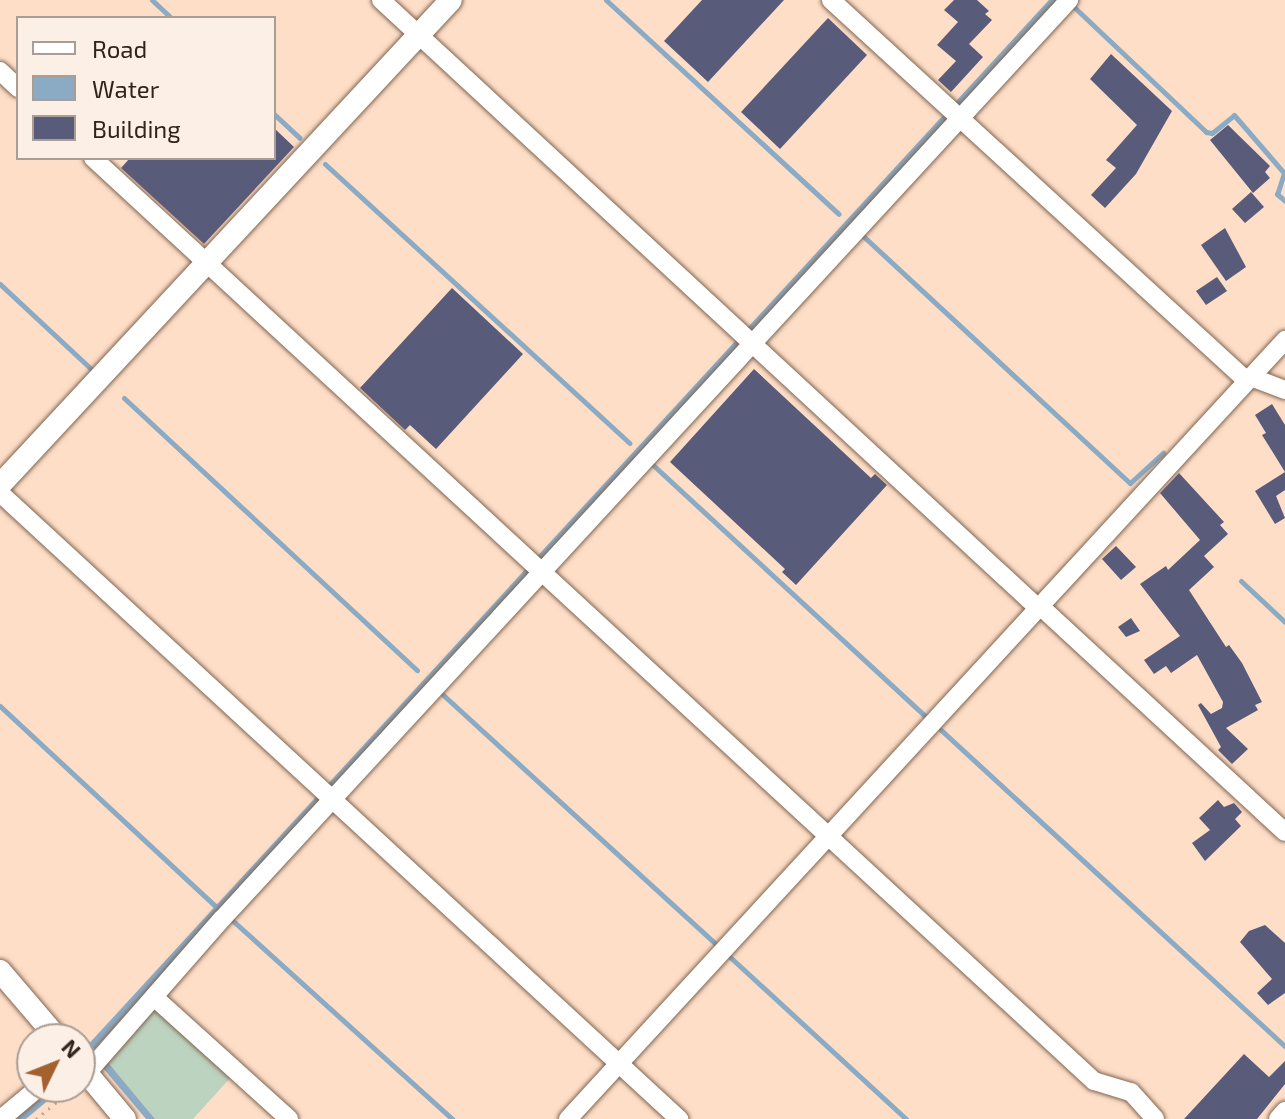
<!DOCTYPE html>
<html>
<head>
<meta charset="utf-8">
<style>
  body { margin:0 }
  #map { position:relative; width:1285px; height:1119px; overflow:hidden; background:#fedec7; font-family:"Exo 2",sans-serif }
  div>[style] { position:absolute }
  .green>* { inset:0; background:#bcd3bf }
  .water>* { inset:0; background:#8baac3 }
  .stream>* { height:5px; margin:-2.5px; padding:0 2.5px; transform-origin:2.5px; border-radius:2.5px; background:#8baac3 }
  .building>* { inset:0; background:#595b7a }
  .path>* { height:3px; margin-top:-1.5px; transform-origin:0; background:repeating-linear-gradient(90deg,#c0a693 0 2px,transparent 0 8px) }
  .roads { filter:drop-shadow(0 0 2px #806551) drop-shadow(0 0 2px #806551) }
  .minor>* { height:18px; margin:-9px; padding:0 9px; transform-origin:9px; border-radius:9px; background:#fff }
  .tertiary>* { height:22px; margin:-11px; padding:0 11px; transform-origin:11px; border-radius:11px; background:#fff }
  span { translate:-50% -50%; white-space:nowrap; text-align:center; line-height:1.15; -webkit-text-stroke:8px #fcefe6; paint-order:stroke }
  .legend { position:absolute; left:16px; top:16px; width:260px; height:144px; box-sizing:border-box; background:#fcefe6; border:2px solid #aa9d95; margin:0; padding:10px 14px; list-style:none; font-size:24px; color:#2f231b }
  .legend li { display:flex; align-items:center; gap:16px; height:40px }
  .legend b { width:40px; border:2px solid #aa9d95 }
  .north { position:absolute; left:16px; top:1023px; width:80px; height:80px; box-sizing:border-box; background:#fcefe6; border:2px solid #aa9d95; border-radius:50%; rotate:47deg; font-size:22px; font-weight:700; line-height:32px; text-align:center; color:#2f231b }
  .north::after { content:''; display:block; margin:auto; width:28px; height:36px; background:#a3612e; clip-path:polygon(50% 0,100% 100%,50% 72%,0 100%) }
</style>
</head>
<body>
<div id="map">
  <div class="green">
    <i style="clip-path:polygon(153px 1005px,231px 1077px,193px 1119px,155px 1119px,106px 1060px)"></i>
  </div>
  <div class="water">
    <i style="clip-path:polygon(1049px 0,1061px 0,89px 1055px,84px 1049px)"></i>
    <i style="clip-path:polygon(106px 1060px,155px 1119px,146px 1119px,103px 1068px)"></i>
    <i style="clip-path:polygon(54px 1087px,64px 1087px,26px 1119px,16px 1119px)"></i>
  </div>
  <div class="stream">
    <i style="left:152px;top:0;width:26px;rotate:43deg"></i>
    <i style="left:606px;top:0;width:316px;rotate:42.6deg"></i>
    <i style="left:1074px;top:7px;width:182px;rotate:43.4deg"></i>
    <i style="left:1206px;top:132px;width:6px;rotate:9deg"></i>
    <i style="left:1212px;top:133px;width:28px;rotate:-39deg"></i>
    <i style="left:1234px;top:115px;width:77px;rotate:49.2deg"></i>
    <i style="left:1284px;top:173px;width:22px;rotate:108deg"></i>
    <i style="left:1277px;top:194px;width:11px;rotate:41deg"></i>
    <i style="left:274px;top:114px;width:35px;rotate:43deg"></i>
    <i style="left:325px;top:164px;width:413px;rotate:42.5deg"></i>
    <i style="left:862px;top:235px;width:365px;rotate:42.8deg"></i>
    <i style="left:1130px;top:483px;width:45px;rotate:-42.3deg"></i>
    <i style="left:0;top:284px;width:125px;rotate:43deg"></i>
    <i style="left:124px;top:398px;width:400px;rotate:42.9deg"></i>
    <i style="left:653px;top:465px;width:370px;rotate:42.7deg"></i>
    <i style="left:1241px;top:581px;width:60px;rotate:43deg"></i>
    <i style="left:441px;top:693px;width:372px;rotate:42.4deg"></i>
    <i style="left:0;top:706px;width:294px;rotate:42.9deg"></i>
    <i style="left:941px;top:730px;width:467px;rotate:42.6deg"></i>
    <i style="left:232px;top:920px;width:297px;rotate:42.1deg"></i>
    <i style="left:730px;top:957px;width:239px;rotate:42.6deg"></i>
  </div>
  <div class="building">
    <i style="clip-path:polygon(702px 0,784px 0,708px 82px,664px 41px)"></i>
    <i style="clip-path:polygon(954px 0,977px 0,989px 11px,985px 14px,992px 20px,969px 44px,983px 57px,951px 92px,938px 80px,956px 61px,937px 45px,958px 22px,944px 10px)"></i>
    <i style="clip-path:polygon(828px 18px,867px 55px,780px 149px,741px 112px)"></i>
    <i style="clip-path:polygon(1111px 54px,1172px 111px,1136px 174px,1105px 208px,1091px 195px,1116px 168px,1106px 160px,1137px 125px,1090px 79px)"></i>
    <i style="clip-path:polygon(1228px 125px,1270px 166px,1265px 172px,1270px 178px,1253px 193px,1210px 140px)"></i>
    <i style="clip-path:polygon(274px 128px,294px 147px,204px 244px,121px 168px,130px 158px,274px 158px)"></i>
    <i style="clip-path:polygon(1251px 192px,1264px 207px,1245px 223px,1232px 209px)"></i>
    <i style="clip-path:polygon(1225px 228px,1246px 267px,1226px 281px,1201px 245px)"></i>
    <i style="clip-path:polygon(1217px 277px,1227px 291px,1206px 305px,1196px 291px)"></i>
    <i style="clip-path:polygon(452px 288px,523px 354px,436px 449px,410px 425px,405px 430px,360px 388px)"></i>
    <i style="clip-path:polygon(754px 369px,871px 478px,875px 474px,887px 485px,796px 585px,782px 572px,785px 569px,670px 462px)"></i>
    <i style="clip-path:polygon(1272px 404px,1285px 425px,1285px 490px,1276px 496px,1285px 518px,1275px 524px,1255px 491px,1285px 472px,1262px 435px,1266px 433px,1255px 415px)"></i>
    <i style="clip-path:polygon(1179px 473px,1224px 522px,1220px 525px,1228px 534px,1204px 556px,1214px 567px,1189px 590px,1226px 647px,1229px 645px,1242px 663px,1262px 702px,1255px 705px,1258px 710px,1226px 728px,1248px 749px,1232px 764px,1218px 750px,1221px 747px,1198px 705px,1201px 703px,1211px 714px,1222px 708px,1223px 702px,1197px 655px,1171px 673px,1166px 666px,1154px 674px,1144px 660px,1180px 636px,1140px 584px,1166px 566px,1168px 570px,1200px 540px,1160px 493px)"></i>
    <i style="clip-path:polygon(1116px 546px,1136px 567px,1121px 580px,1102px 559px)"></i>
    <i style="clip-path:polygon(1131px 618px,1140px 631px,1126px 637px,1118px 627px)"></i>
    <i style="clip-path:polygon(1218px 800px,1224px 807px,1234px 803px,1242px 812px,1235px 819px,1241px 826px,1205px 861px,1192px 843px,1210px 830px,1199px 818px)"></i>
    <i style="clip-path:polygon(1265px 925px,1285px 943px,1285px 993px,1268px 1005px,1257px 993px,1272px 979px,1240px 942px,1249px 931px)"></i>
    <i style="clip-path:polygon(1244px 1054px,1269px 1077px,1285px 1061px,1285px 1084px,1257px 1119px,1184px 1119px)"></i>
  </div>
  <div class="path">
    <i style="left:36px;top:1119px;width:50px;rotate:-39.4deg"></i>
  </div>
  <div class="roads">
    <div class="minor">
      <i style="left:381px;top:0;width:895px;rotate:42.78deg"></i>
      <i style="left:831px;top:0;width:564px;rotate:42.49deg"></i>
      <i style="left:0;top:71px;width:25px;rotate:43deg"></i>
      <i style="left:93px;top:158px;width:1362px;rotate:42.68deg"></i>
      <i style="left:1094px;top:1081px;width:39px;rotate:17deg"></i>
      <i style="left:1131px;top:1092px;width:36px;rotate:48deg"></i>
      <i style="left:1251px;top:377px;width:36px;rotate:21deg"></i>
      <i style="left:0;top:493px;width:924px;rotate:42.67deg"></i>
      <i style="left:1040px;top:606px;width:333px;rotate:42.7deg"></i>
      <i style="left:154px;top:997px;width:182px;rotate:42.1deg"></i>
      <i style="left:87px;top:1073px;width:205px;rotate:-48.8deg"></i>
      <i style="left:222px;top:919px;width:1250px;rotate:-47.33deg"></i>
      <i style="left:1px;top:1119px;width:50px;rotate:-40.1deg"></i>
      <i style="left:568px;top:1119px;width:1059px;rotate:-47.37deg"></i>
      <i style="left:1278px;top:1119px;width:11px;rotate:-49deg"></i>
    </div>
    <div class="tertiary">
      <i style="left:0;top:485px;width:662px;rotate:-47.08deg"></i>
      <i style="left:0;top:971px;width:89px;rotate:49.5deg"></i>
      <i style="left:80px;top:1065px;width:70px;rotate:50.2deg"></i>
    </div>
  </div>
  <ul class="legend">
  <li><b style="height:10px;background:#fff"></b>Road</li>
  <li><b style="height:22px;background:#8baac3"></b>Water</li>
  <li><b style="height:22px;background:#595b7a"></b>Building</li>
  </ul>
  <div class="north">N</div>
</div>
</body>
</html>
